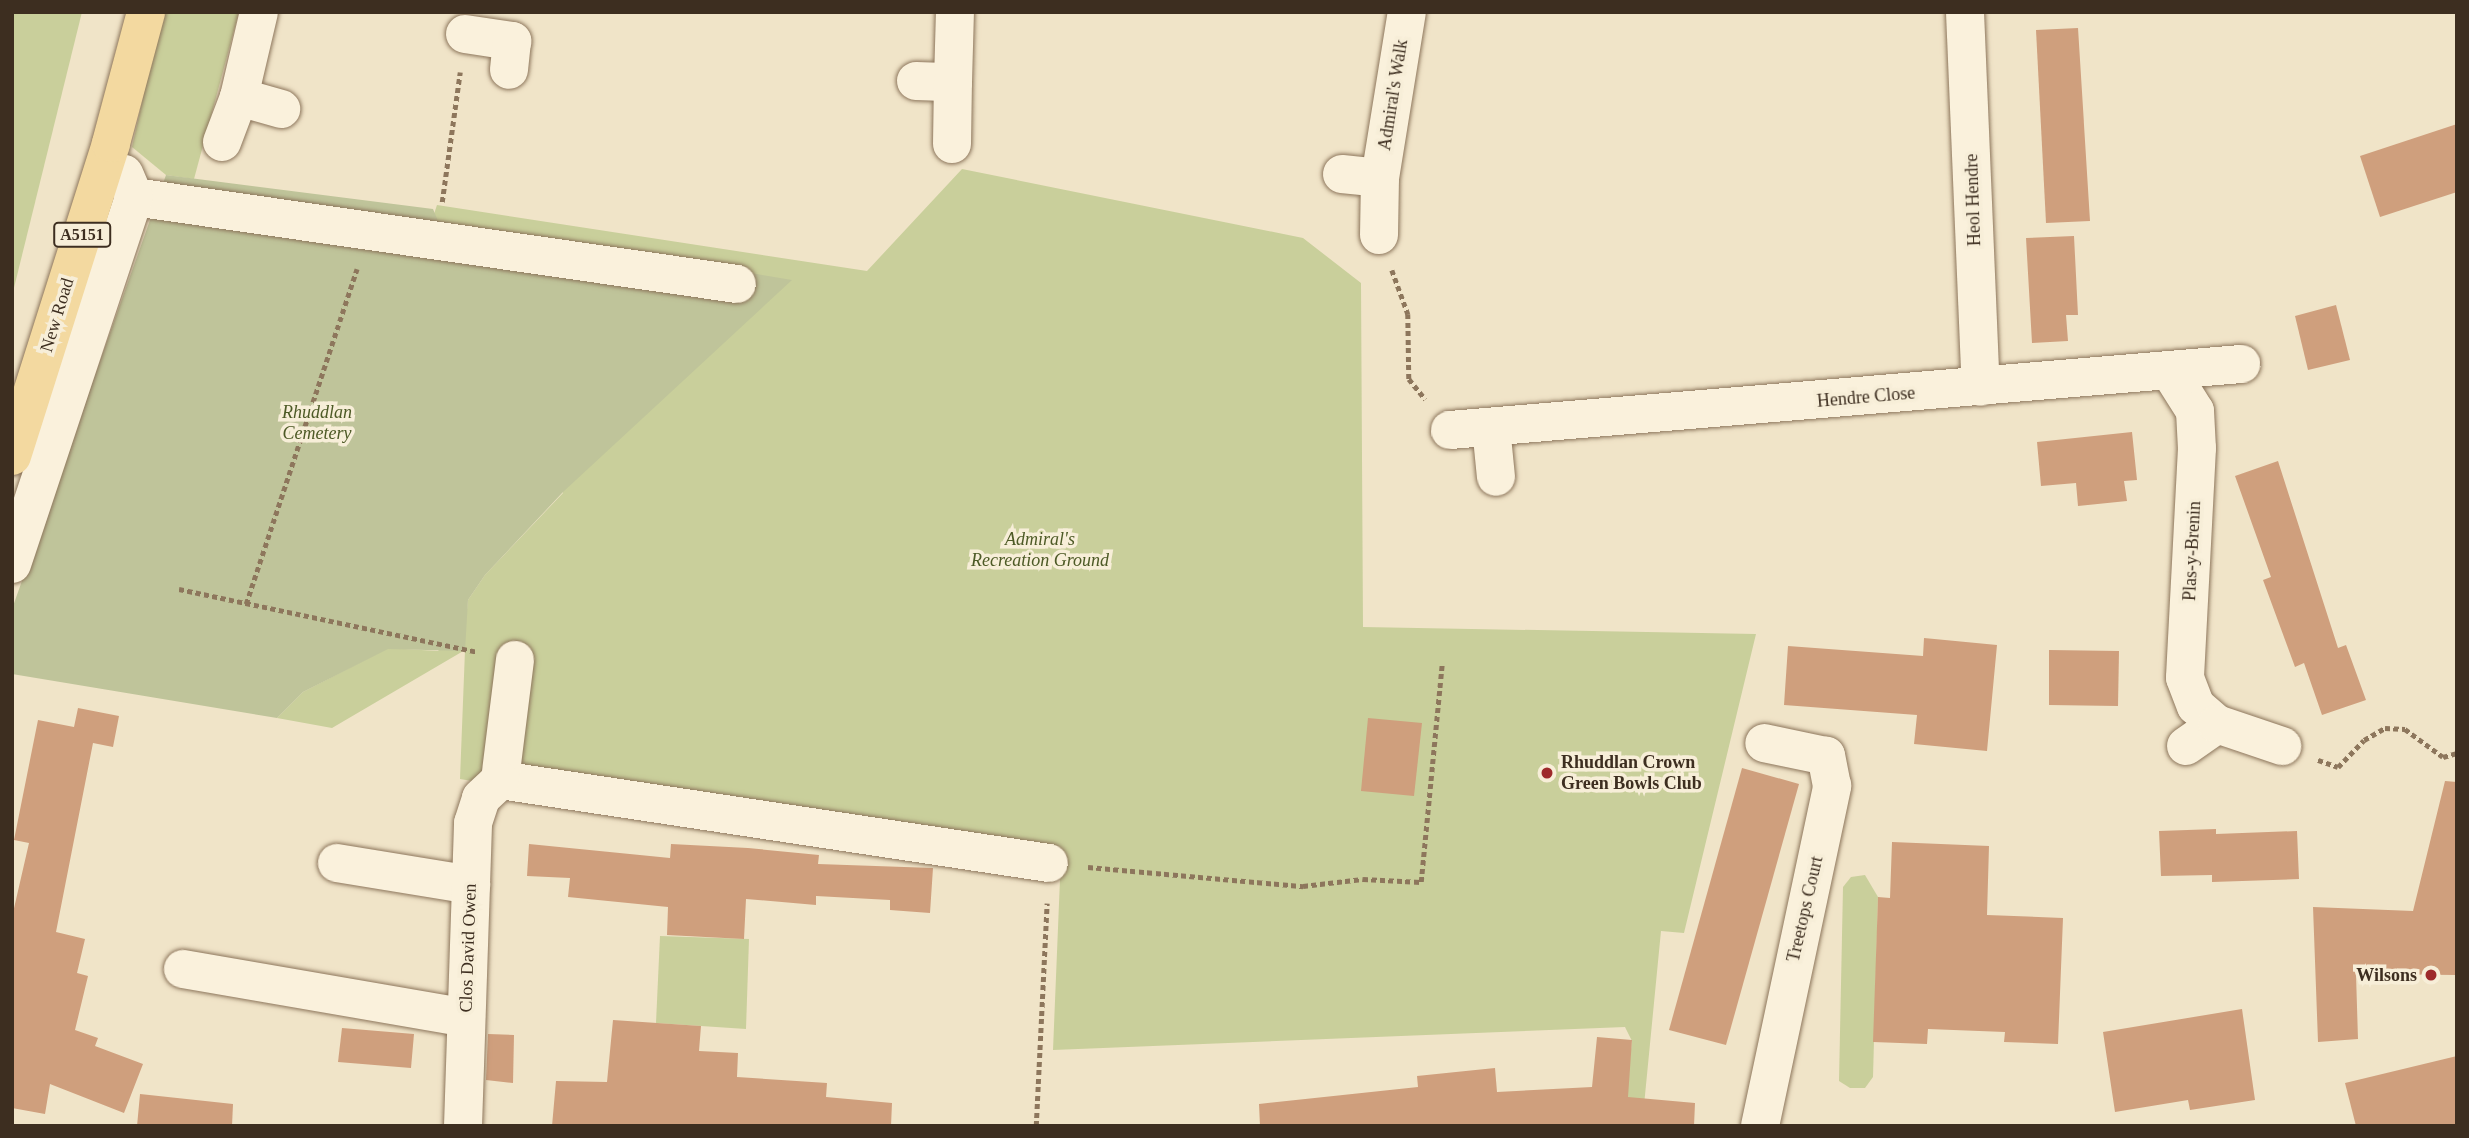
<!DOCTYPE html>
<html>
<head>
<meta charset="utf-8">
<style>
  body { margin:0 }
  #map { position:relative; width:2469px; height:1138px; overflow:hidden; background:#f0e4c8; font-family:"Times New Roman",serif }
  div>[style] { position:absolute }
  .green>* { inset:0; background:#c9cf9b }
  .cemetery>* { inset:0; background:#bfc49a }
  .building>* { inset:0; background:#cf9f7d }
  .path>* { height:4.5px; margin-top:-2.25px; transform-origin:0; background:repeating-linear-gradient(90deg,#8d765c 0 5px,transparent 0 8.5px) }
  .roads { filter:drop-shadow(0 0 2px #8d765c) drop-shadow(0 0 2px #8d765c) }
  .minor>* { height:38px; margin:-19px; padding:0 19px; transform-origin:19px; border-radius:19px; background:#faf1dc }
  .major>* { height:38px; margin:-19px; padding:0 19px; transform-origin:19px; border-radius:19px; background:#f3d9a0 }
  .dots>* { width:19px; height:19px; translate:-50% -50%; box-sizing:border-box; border:4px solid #f7eed8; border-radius:50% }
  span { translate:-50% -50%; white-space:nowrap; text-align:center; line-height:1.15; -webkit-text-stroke:7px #f7eed8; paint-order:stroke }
  .shield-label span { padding:2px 5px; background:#f7eed8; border:2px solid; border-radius:5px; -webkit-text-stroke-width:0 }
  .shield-label { font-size:16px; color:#3d2e20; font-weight:700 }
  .street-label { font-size:18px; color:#3d2e20 }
  .park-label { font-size:18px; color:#4d5a26; font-style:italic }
  .poi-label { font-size:18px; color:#3d2e20; font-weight:700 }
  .left { translate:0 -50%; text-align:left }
  .right { translate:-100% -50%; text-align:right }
  .frame { position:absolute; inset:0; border:14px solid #3d2e20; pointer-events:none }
</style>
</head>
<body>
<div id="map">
  <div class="green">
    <i style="clip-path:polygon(12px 12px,82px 12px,12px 296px)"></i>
    <i style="clip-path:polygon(162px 12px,239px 12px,194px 179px,166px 175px,132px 147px)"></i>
    <i style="clip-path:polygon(962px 169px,1303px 238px,1361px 283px,1363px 627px,1756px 634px,1684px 933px,1661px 931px,1642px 1126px,1622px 1126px,1632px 1041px,1625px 1027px,1053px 1050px,1060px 879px,460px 779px,465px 650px,332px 728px,277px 718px,303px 692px,388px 648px,438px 651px,466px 619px,468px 600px,485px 575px,563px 493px,433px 217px,437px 205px,867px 271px)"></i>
    <i style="clip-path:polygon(1865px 875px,1878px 897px,1873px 1077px,1865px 1088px,1850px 1088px,1839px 1081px,1843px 887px,1851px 877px)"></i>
    <i style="clip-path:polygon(660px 936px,749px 939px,746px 1029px,656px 1023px)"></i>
  </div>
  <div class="cemetery">
    <i style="clip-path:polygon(166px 175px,433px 209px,438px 221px,792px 280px,563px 492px,485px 575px,468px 600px,465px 651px,388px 649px,303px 692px,277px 718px,12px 674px,12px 609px)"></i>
  </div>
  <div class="building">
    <i style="clip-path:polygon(2078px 28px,2090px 221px,2046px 223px,2036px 30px)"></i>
    <i style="clip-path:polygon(2457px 124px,2457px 192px,2380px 217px,2360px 156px)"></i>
    <i style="clip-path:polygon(2074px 236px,2078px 315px,2066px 315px,2068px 341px,2032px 343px,2026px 238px)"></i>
    <i style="clip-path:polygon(2336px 305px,2350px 360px,2308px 370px,2295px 316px)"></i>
    <i style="clip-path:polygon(2132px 432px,2137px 480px,2124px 481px,2127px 501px,2078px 506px,2076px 483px,2041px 486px,2037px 442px)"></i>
    <i style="clip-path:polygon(2278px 461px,2338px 648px,2346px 645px,2366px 700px,2322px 715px,2304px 663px,2295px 667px,2263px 580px,2271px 577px,2235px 476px)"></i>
    <i style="clip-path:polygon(1924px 638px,1997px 645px,1987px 751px,1914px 744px,1917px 715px,1784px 705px,1788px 646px,1923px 656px)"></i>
    <i style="clip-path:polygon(2049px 650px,2119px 651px,2118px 706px,2049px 705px)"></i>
    <i style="clip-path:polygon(78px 708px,119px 716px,113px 747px,93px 743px,56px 932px,85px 939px,77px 973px,88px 976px,75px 1030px,98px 1038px,95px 1046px,143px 1064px,124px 1113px,50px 1084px,45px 1114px,12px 1108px,12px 917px,29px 843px,14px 840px,38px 720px,74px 727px)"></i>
    <i style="clip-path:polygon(1368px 718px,1422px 723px,1414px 796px,1361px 791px)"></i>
    <i style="clip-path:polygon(1742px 768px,1799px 784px,1726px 1045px,1669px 1030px)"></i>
    <i style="clip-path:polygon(2445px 781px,2457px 782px,2457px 975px,2356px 974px,2358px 1039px,2318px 1042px,2313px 907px,2413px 911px)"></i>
    <i style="clip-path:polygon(2216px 829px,2216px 834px,2297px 831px,2299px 879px,2212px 882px,2212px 875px,2161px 876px,2159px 831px)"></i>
    <i style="clip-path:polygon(1892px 842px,1989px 846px,1987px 915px,2063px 918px,2058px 1044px,2004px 1042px,2005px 1032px,1928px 1029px,1927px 1044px,1873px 1042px,1878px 897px,1890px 898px)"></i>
    <i style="clip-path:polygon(529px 844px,670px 858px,671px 844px,748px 848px,819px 855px,818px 864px,933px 868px,930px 913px,890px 910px,890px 900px,816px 896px,816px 905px,746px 899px,744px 939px,667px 935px,668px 907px,568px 897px,570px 878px,527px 876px)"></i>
    <i style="clip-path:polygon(2242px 1009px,2255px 1100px,2190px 1110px,2188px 1100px,2115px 1112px,2103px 1032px)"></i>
    <i style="clip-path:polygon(613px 1020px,701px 1026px,699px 1051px,738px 1053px,737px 1077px,827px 1083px,826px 1097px,892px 1103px,891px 1126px,552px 1126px,556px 1081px,607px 1082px)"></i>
    <i style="clip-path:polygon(342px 1028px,414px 1034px,411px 1068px,338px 1062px)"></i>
    <i style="clip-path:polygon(488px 1034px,514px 1035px,513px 1083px,486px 1080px)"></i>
    <i style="clip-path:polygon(1597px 1037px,1632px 1040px,1628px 1097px,1695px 1103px,1694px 1126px,1260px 1126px,1259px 1104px,1418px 1087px,1417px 1076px,1495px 1068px,1497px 1092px,1592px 1087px)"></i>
    <i style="clip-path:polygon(2457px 1056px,2457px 1126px,2356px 1126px,2345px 1083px)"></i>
    <i style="clip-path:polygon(140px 1094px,233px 1104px,232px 1126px,137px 1126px)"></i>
  </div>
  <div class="path">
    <i style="left:442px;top:202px;width:131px;rotate:-82.1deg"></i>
    <i style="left:1392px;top:270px;width:47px;rotate:70deg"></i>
    <i style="left:1408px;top:314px;width:65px;rotate:89.1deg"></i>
    <i style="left:1409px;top:379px;width:26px;rotate:51deg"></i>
    <i style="left:179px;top:589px;width:305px;rotate:11.9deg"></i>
    <i style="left:246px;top:604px;width:353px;rotate:-71.7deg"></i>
    <i style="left:2318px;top:760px;width:21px;rotate:19deg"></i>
    <i style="left:2338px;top:767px;width:37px;rotate:-46deg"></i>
    <i style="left:2364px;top:740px;width:24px;rotate:-30deg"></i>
    <i style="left:2385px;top:728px;width:20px;rotate:3deg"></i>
    <i style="left:2405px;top:729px;width:47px;rotate:36.4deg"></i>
    <i style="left:2443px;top:757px;width:15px;rotate:-16deg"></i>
    <i style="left:1088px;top:867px;width:216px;rotate:5.1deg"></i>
    <i style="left:1303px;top:886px;width:60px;rotate:-6.7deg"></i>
    <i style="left:1363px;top:879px;width:58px;rotate:3deg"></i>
    <i style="left:1421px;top:882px;width:221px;rotate:-84.5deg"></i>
    <i style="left:1036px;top:1126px;width:223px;rotate:-87.2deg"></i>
  </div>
  <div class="roads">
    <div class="minor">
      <i style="left:1965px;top:12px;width:375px;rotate:87.6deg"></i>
      <i style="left:465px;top:34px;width:48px;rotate:8.5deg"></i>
      <i style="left:512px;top:41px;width:29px;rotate:96deg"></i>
      <i style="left:916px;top:81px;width:37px;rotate:2deg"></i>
      <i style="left:953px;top:82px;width:70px;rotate:-88.4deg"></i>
      <i style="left:239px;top:97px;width:87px;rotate:-76.8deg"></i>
      <i style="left:222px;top:142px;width:48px;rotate:-69.3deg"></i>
      <i style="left:239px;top:97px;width:44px;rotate:15.9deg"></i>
      <i style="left:952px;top:144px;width:62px;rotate:-89.1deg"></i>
      <i style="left:1342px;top:174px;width:38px;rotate:6deg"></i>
      <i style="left:1380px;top:178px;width:57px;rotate:91deg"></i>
      <i style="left:1380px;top:178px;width:168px;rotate:-80.8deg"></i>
      <i style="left:134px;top:197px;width:609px;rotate:8.21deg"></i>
      <i style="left:2171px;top:373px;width:45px;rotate:57.7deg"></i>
      <i style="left:2195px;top:411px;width:37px;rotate:87deg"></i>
      <i style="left:2197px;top:448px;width:230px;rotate:93deg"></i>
      <i style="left:2185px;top:678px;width:30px;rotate:69deg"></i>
      <i style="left:2196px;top:706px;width:28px;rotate:41deg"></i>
      <i style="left:1491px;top:427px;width:50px;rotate:84.3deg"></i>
      <i style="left:1450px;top:430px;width:794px;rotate:-4.77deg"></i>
      <i style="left:12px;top:564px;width:387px;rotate:-71.6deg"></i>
      <i style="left:134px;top:197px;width:25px;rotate:-113deg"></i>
      <i style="left:2186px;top:746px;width:38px;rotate:-35deg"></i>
      <i style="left:2217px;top:724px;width:69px;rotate:18.7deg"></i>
      <i style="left:500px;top:780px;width:555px;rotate:8.6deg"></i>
      <i style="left:500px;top:780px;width:121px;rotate:-82.9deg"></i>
      <i style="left:337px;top:863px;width:136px;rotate:9.3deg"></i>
      <i style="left:183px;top:969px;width:287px;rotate:9.8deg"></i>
      <i style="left:463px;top:1126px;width:303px;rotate:-88.1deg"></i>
      <i style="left:473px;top:823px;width:26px;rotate:-72deg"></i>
      <i style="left:481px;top:798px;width:26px;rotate:-43deg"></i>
      <i style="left:1760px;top:1126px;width:348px;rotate:-78deg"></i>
      <i style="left:1832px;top:786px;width:31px;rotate:-101deg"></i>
      <i style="left:1826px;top:756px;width:63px;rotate:-168.2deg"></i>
    </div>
    <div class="major">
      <i style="left:12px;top:456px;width:328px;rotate:-72.4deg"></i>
      <i style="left:111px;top:143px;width:136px;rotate:-75deg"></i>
    </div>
  </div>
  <div class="dots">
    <i style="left:1547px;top:773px;background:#9e2a2b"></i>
    <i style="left:2431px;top:975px;background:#9e2a2b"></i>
  </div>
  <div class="shield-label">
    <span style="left:82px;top:235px">A5151</span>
  </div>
  <div class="street-label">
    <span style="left:1393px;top:95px;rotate:-81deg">Admiral's Walk</span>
    <span style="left:1973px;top:200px;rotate:-92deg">Heol Hendre</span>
    <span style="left:57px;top:315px;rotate:-73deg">New Road</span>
    <span style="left:1866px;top:397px;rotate:-5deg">Hendre Close</span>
    <span style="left:2192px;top:551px;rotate:-87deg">Plas-y-Brenin</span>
    <span style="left:1805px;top:909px;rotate:-77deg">Treetops Court</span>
    <span style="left:468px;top:948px;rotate:-88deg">Clos David Owen</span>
  </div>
  <div class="park-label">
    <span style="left:317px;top:423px">Rhuddlan<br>Cemetery</span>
    <span style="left:1040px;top:550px">Admiral's<br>Recreation Ground</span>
  </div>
  <div class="poi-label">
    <span class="left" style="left:1561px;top:773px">Rhuddlan Crown<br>Green Bowls Club</span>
    <span class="right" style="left:2417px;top:975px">Wilsons</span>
  </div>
  <div class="frame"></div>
</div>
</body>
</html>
